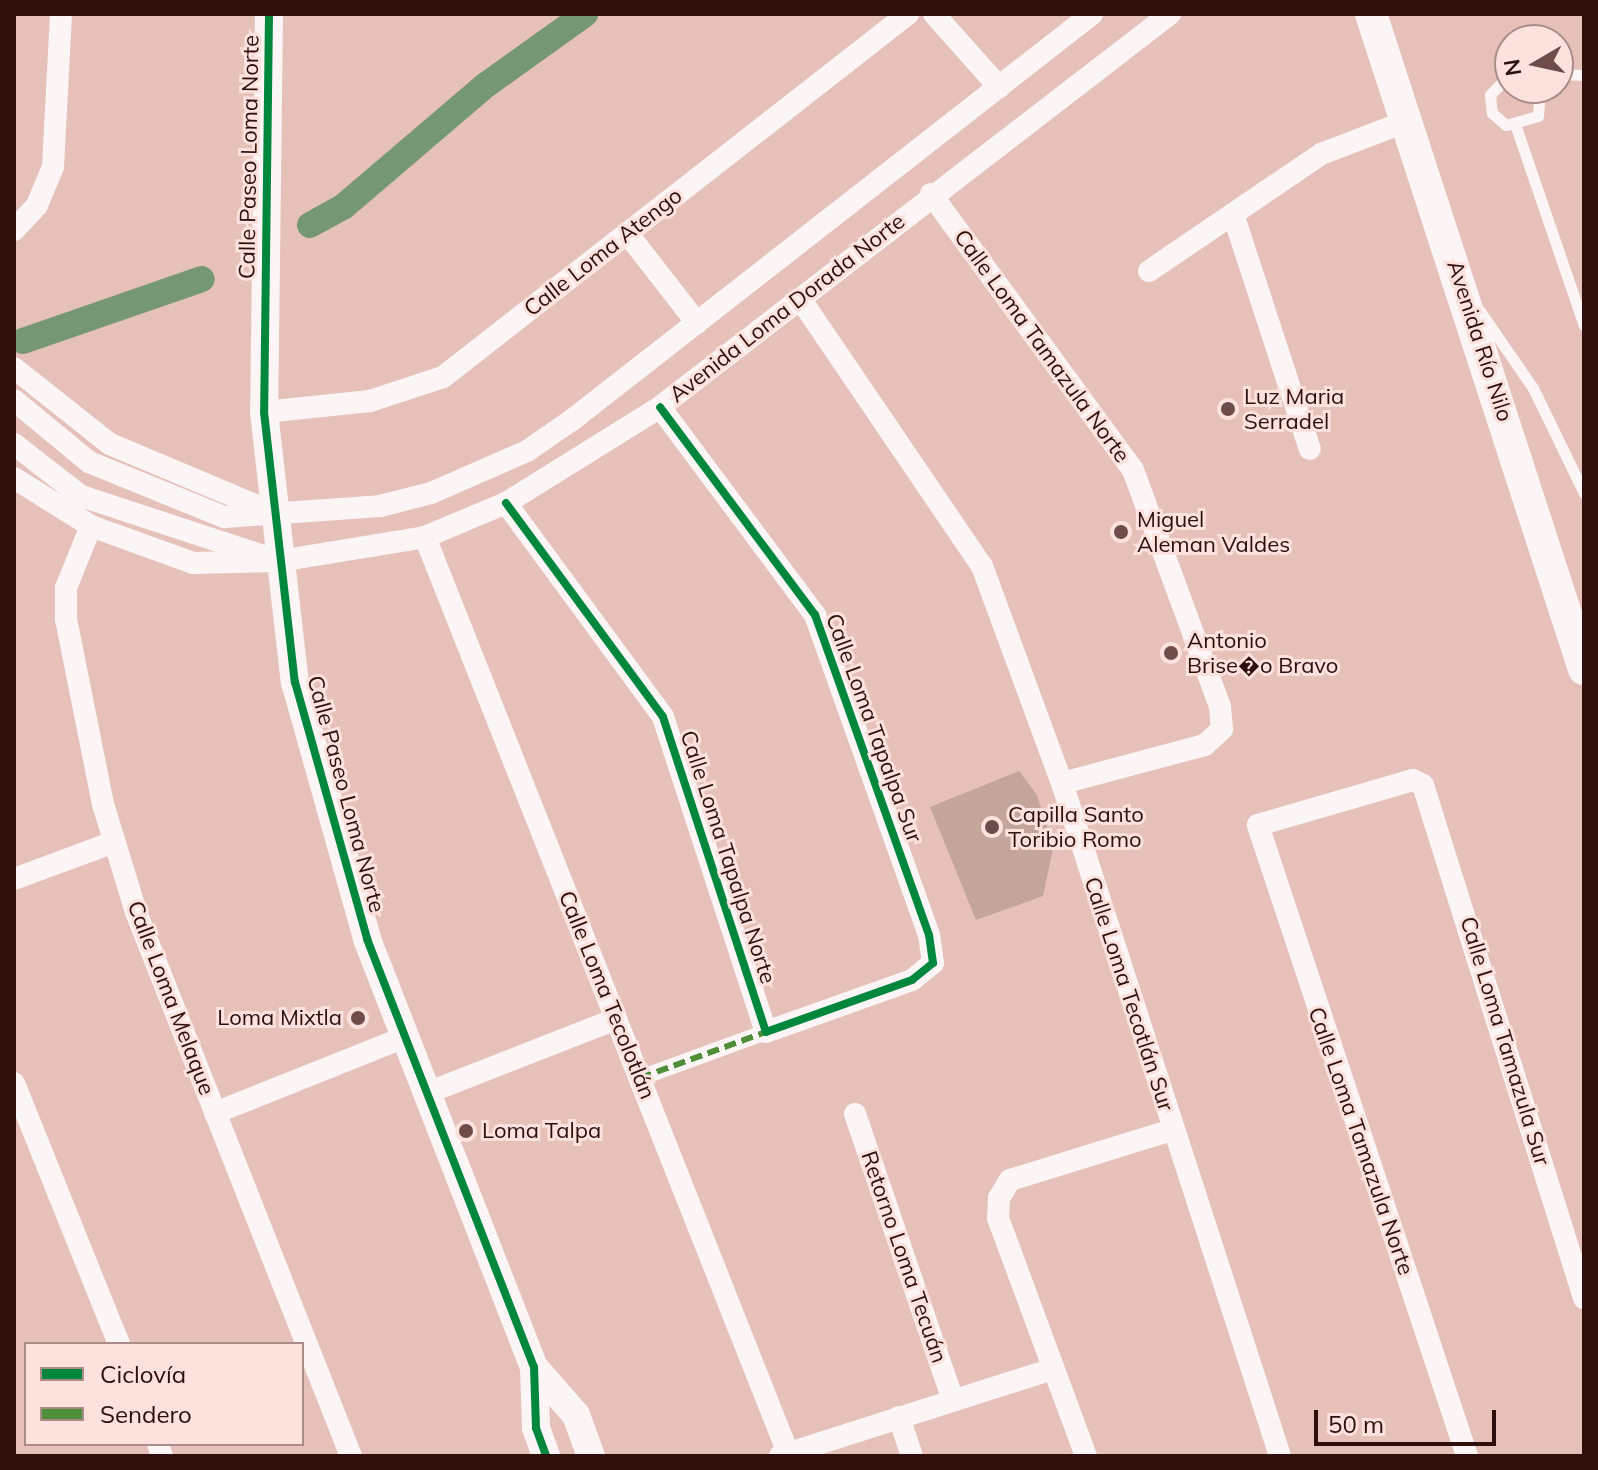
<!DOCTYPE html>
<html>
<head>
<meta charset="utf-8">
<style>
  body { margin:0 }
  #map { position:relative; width:1598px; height:1470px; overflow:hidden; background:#e6c1ba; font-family:Mulish,sans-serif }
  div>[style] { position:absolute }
  .canal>* { height:26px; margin:-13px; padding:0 13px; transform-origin:13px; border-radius:13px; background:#769773 }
  .building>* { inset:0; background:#c3a59b }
  .service>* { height:11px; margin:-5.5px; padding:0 5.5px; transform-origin:5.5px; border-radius:5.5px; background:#fbf6f5 }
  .pedestrian>* { height:16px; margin:-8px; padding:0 8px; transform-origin:8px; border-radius:8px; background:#fbf6f5 }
  .minor>* { height:22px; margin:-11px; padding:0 11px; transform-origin:11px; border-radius:11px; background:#fbf6f5 }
  .tertiary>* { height:28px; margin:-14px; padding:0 14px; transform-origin:14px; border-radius:14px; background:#fbf6f5 }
  .secondary>* { height:32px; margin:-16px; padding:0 16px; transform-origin:16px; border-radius:16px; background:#fbf6f5 }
  .quiet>* { height:6px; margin-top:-3px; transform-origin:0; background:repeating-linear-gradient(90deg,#4e8e38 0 12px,transparent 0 18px) }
  .cycleway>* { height:8px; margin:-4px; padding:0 4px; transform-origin:4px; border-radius:4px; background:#00873e }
  .dots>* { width:22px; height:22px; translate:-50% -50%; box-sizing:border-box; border:4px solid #fce1dc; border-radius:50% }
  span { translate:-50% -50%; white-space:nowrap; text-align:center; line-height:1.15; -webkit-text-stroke:6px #fce1dc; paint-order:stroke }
  .street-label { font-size:22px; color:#2e0f0b }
  .poi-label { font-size:22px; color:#2e0f0b }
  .left { translate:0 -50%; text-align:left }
  .right { translate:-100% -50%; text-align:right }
  .frame { position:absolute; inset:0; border:16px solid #2e0f0b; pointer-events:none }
  .legend { position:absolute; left:24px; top:1342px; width:280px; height:104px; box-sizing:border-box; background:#fce1dc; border:2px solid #aa8d88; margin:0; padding:10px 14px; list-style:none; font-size:24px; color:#2e0f0b }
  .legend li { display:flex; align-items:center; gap:16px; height:40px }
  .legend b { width:40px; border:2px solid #aa8d88 }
  .north { position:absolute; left:1494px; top:24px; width:80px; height:80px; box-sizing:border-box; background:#fce1dc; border:2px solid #aa8d88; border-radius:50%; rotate:261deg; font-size:22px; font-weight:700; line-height:32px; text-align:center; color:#2e0f0b }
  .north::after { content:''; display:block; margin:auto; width:28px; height:36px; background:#6e4d48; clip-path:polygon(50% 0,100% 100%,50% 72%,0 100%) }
  .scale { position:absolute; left:1314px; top:1410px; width:182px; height:36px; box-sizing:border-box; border:4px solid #2e0f0b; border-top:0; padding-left:10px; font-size:24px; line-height:28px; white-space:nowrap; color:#2e0f0b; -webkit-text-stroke:6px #fce1dc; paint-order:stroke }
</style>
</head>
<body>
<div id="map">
  <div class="canal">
    <i style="left:310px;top:225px;width:38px;rotate:-29deg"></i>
    <i style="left:343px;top:207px;width:188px;rotate:-40.5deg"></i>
    <i style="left:486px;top:85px;width:122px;rotate:-35.6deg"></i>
    <i style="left:23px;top:341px;width:189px;rotate:-19.1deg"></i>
  </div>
  <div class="building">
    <i style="clip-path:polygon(1019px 771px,1037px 795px,1053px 848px,1043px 896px,976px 920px,930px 807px)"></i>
  </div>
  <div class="service">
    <i style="left:1510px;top:74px;width:29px;rotate:134deg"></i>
    <i style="left:1490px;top:95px;width:18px;rotate:84deg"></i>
    <i style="left:1492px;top:113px;width:18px;rotate:41deg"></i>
    <i style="left:1506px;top:125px;width:33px;rotate:-16deg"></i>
    <i style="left:1538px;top:116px;width:28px;rotate:-86deg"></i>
    <i style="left:1558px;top:74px;width:26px;rotate:2deg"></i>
    <i style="left:1516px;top:127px;width:210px;rotate:71.1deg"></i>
    <i style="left:1480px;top:311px;width:93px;rotate:55.5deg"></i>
    <i style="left:1533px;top:388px;width:117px;rotate:64.1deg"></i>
  </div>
  <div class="pedestrian">
    <i style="left:640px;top:1078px;width:134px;rotate:-20.1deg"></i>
  </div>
  <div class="minor">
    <i style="left:934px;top:14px;width:98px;rotate:48.3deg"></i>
    <i style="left:931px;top:194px;width:342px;rotate:53.8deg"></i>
    <i style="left:1133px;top:470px;width:252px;rotate:69.8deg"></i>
    <i style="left:1220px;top:707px;width:22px;rotate:85deg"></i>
    <i style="left:1222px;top:729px;width:23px;rotate:137deg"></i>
    <i style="left:1205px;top:745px;width:148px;rotate:165.1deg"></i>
    <i style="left:1233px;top:214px;width:247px;rotate:71.9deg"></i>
    <i style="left:14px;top:230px;width:34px;rotate:-47deg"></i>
    <i style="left:37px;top:205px;width:41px;rotate:-67.2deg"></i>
    <i style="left:53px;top:167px;width:153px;rotate:-87deg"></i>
    <i style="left:627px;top:233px;width:114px;rotate:52.1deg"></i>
    <i style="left:1149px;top:271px;width:208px;rotate:-34.2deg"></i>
    <i style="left:1321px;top:154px;width:90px;rotate:-20.9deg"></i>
    <i style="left:801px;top:300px;width:322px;rotate:55.8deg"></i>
    <i style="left:982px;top:566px;width:231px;rotate:69.8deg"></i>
    <i style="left:1062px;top:783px;width:707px;rotate:72.05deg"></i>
    <i style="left:14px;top:368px;width:122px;rotate:38.4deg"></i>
    <i style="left:110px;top:444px;width:176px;rotate:22.8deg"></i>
    <i style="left:14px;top:400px;width:97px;rotate:39.6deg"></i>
    <i style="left:89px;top:462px;width:146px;rotate:22.2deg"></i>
    <i style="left:224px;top:517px;width:156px;rotate:-4deg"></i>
    <i style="left:380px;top:506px;width:53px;rotate:-14.3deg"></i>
    <i style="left:431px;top:493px;width:105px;rotate:-23.6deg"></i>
    <i style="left:527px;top:451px;width:55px;rotate:-34.6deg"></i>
    <i style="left:572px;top:420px;width:660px;rotate:-37.98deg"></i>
    <i style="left:264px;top:412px;width:107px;rotate:-5.9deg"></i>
    <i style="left:370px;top:401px;width:77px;rotate:-18.2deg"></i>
    <i style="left:443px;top:377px;width:590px;rotate:-37.98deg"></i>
    <i style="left:14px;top:444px;width:85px;rotate:37.8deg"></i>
    <i style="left:81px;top:496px;width:202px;rotate:18.2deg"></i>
    <i style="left:14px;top:478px;width:91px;rotate:31.9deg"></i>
    <i style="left:91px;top:526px;width:109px;rotate:19.9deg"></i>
    <i style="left:193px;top:563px;width:86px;rotate:-1.3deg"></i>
    <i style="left:279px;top:561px;width:148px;rotate:-9.3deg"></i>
    <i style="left:425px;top:537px;width:88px;rotate:-22.8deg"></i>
    <i style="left:506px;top:503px;width:181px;rotate:-31.9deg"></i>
    <i style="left:660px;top:407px;width:644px;rotate:-37.62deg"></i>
    <i style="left:506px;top:503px;width:265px;rotate:53.7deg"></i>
    <i style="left:663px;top:717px;width:331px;rotate:71.9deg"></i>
    <i style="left:766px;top:1032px;width:155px;rotate:-19.6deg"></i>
    <i style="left:912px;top:980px;width:27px;rotate:-39deg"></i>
    <i style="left:933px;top:963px;width:28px;rotate:-98deg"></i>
    <i style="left:929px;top:935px;width:340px;rotate:-109.6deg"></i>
    <i style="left:815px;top:615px;width:259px;rotate:-126.7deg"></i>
    <i style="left:91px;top:526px;width:67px;rotate:112deg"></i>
    <i style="left:66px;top:588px;width:31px;rotate:90deg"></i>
    <i style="left:66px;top:619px;width:189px;rotate:78.7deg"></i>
    <i style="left:103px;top:804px;width:113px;rotate:73deg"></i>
    <i style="left:136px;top:912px;width:585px;rotate:68.44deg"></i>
    <i style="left:425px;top:537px;width:985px;rotate:68.38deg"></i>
    <i style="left:14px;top:879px;width:107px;rotate:-20.3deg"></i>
    <i style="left:14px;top:1083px;width:281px;rotate:68.1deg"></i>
    <i style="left:427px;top:1093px;width:203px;rotate:-21.4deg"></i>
    <i style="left:215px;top:1113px;width:205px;rotate:-21.8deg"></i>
    <i style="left:855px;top:1114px;width:302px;rotate:71.1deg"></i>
    <i style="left:899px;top:1417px;width:41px;rotate:71.6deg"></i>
    <i style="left:158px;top:1444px;width:13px;rotate:72deg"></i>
    <i style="left:780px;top:1456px;width:287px;rotate:-17.7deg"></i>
    <i style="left:1086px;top:1456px;width:254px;rotate:-110.3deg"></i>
    <i style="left:998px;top:1218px;width:20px;rotate:-87deg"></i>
    <i style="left:999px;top:1198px;width:21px;rotate:-59deg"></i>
    <i style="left:1010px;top:1180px;width:170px;rotate:-17.2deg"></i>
    <i style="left:1467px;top:1456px;width:665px;rotate:-108.33deg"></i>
    <i style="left:1258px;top:825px;width:161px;rotate:-16.2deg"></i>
    <i style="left:1413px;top:780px;width:11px;rotate:27deg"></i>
    <i style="left:1423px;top:785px;width:538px;rotate:72.58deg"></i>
  </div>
  <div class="tertiary">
    <i style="left:269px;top:14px;width:398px;rotate:90.7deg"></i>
    <i style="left:264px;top:412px;width:272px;rotate:83.5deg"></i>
    <i style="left:295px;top:682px;width:267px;rotate:74.3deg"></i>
    <i style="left:367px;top:939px;width:459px;rotate:68.7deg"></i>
    <i style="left:534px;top:1367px;width:61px;rotate:88.1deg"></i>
    <i style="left:536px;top:1428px;width:30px;rotate:70deg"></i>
    <i style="left:534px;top:1367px;width:64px;rotate:48.8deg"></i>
    <i style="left:576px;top:1415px;width:44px;rotate:69.9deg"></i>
  </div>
  <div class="secondary">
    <i style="left:1371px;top:14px;width:689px;rotate:71.99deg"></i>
  </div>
  <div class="quiet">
    <i style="left:640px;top:1078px;width:134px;rotate:-20.1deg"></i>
  </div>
  <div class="cycleway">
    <i style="left:269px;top:14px;width:398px;rotate:90.7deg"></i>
    <i style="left:264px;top:412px;width:272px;rotate:83.5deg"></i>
    <i style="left:295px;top:682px;width:267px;rotate:74.3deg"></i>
    <i style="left:367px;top:939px;width:459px;rotate:68.7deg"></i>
    <i style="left:534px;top:1367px;width:61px;rotate:88.1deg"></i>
    <i style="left:536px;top:1428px;width:30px;rotate:70deg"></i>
    <i style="left:506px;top:503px;width:265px;rotate:53.7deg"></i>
    <i style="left:663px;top:717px;width:331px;rotate:71.9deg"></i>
    <i style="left:766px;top:1032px;width:155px;rotate:-19.6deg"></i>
    <i style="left:912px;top:980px;width:27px;rotate:-39deg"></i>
    <i style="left:933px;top:963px;width:28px;rotate:-98deg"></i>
    <i style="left:929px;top:935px;width:340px;rotate:-109.6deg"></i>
    <i style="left:815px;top:615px;width:259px;rotate:-126.7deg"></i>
  </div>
  <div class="dots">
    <i style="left:1228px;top:409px;background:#6e4d48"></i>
    <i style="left:1121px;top:532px;background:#6e4d48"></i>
    <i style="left:1171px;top:653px;background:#6e4d48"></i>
    <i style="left:992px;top:827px;background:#6e4d48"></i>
    <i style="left:358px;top:1018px;background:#6e4d48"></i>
    <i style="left:466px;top:1131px;background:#6e4d48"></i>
  </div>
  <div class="street-label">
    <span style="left:249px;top:157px;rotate:-89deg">Calle Paseo Loma Norte</span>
    <span style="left:603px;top:252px;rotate:-38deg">Calle Loma Atengo</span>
    <span style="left:787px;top:308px;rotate:-38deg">Avenida Loma Dorada Norte</span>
    <span style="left:1480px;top:341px;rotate:72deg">Avenida Río Nilo</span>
    <span style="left:1042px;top:346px;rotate:54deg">Calle Loma Tamazula Norte</span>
    <span style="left:874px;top:728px;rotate:70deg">Calle Loma Tapalpa Sur</span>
    <span style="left:346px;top:794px;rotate:75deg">Calle Paseo Loma Norte</span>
    <span style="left:728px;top:857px;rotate:72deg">Calle Loma Tapalpa Norte</span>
    <span style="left:1129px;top:994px;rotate:72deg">Calle Loma Tecotlán Sur</span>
    <span style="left:607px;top:995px;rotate:68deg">Calle Loma Tecolotlán</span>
    <span style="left:171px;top:998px;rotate:69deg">Calle Loma Melaque</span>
    <span style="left:1505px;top:1041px;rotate:73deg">Calle Loma Tamazula Sur</span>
    <span style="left:1361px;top:1141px;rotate:71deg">Calle Loma Tamazula Norte</span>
    <span style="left:904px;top:1257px;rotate:71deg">Retorno Loma Tecuán</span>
  </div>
  <div class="poi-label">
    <span class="left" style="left:1244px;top:409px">Luz Maria<br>Serradel</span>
    <span class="left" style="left:1137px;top:532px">Miguel<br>Aleman Valdes</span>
    <span class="left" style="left:1187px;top:653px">Antonio<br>Brise�o Bravo</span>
    <span class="left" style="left:1008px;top:827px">Capilla Santo<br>Toribio Romo</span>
    <span class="right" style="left:342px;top:1018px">Loma Mixtla</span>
    <span class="left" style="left:482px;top:1131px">Loma Talpa</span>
  </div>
  <div class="frame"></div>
  <ul class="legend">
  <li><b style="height:10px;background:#00873e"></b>Ciclovía</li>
  <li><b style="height:10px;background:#4e8e38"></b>Sendero</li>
  </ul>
  <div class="north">N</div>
  <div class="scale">50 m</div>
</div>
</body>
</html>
